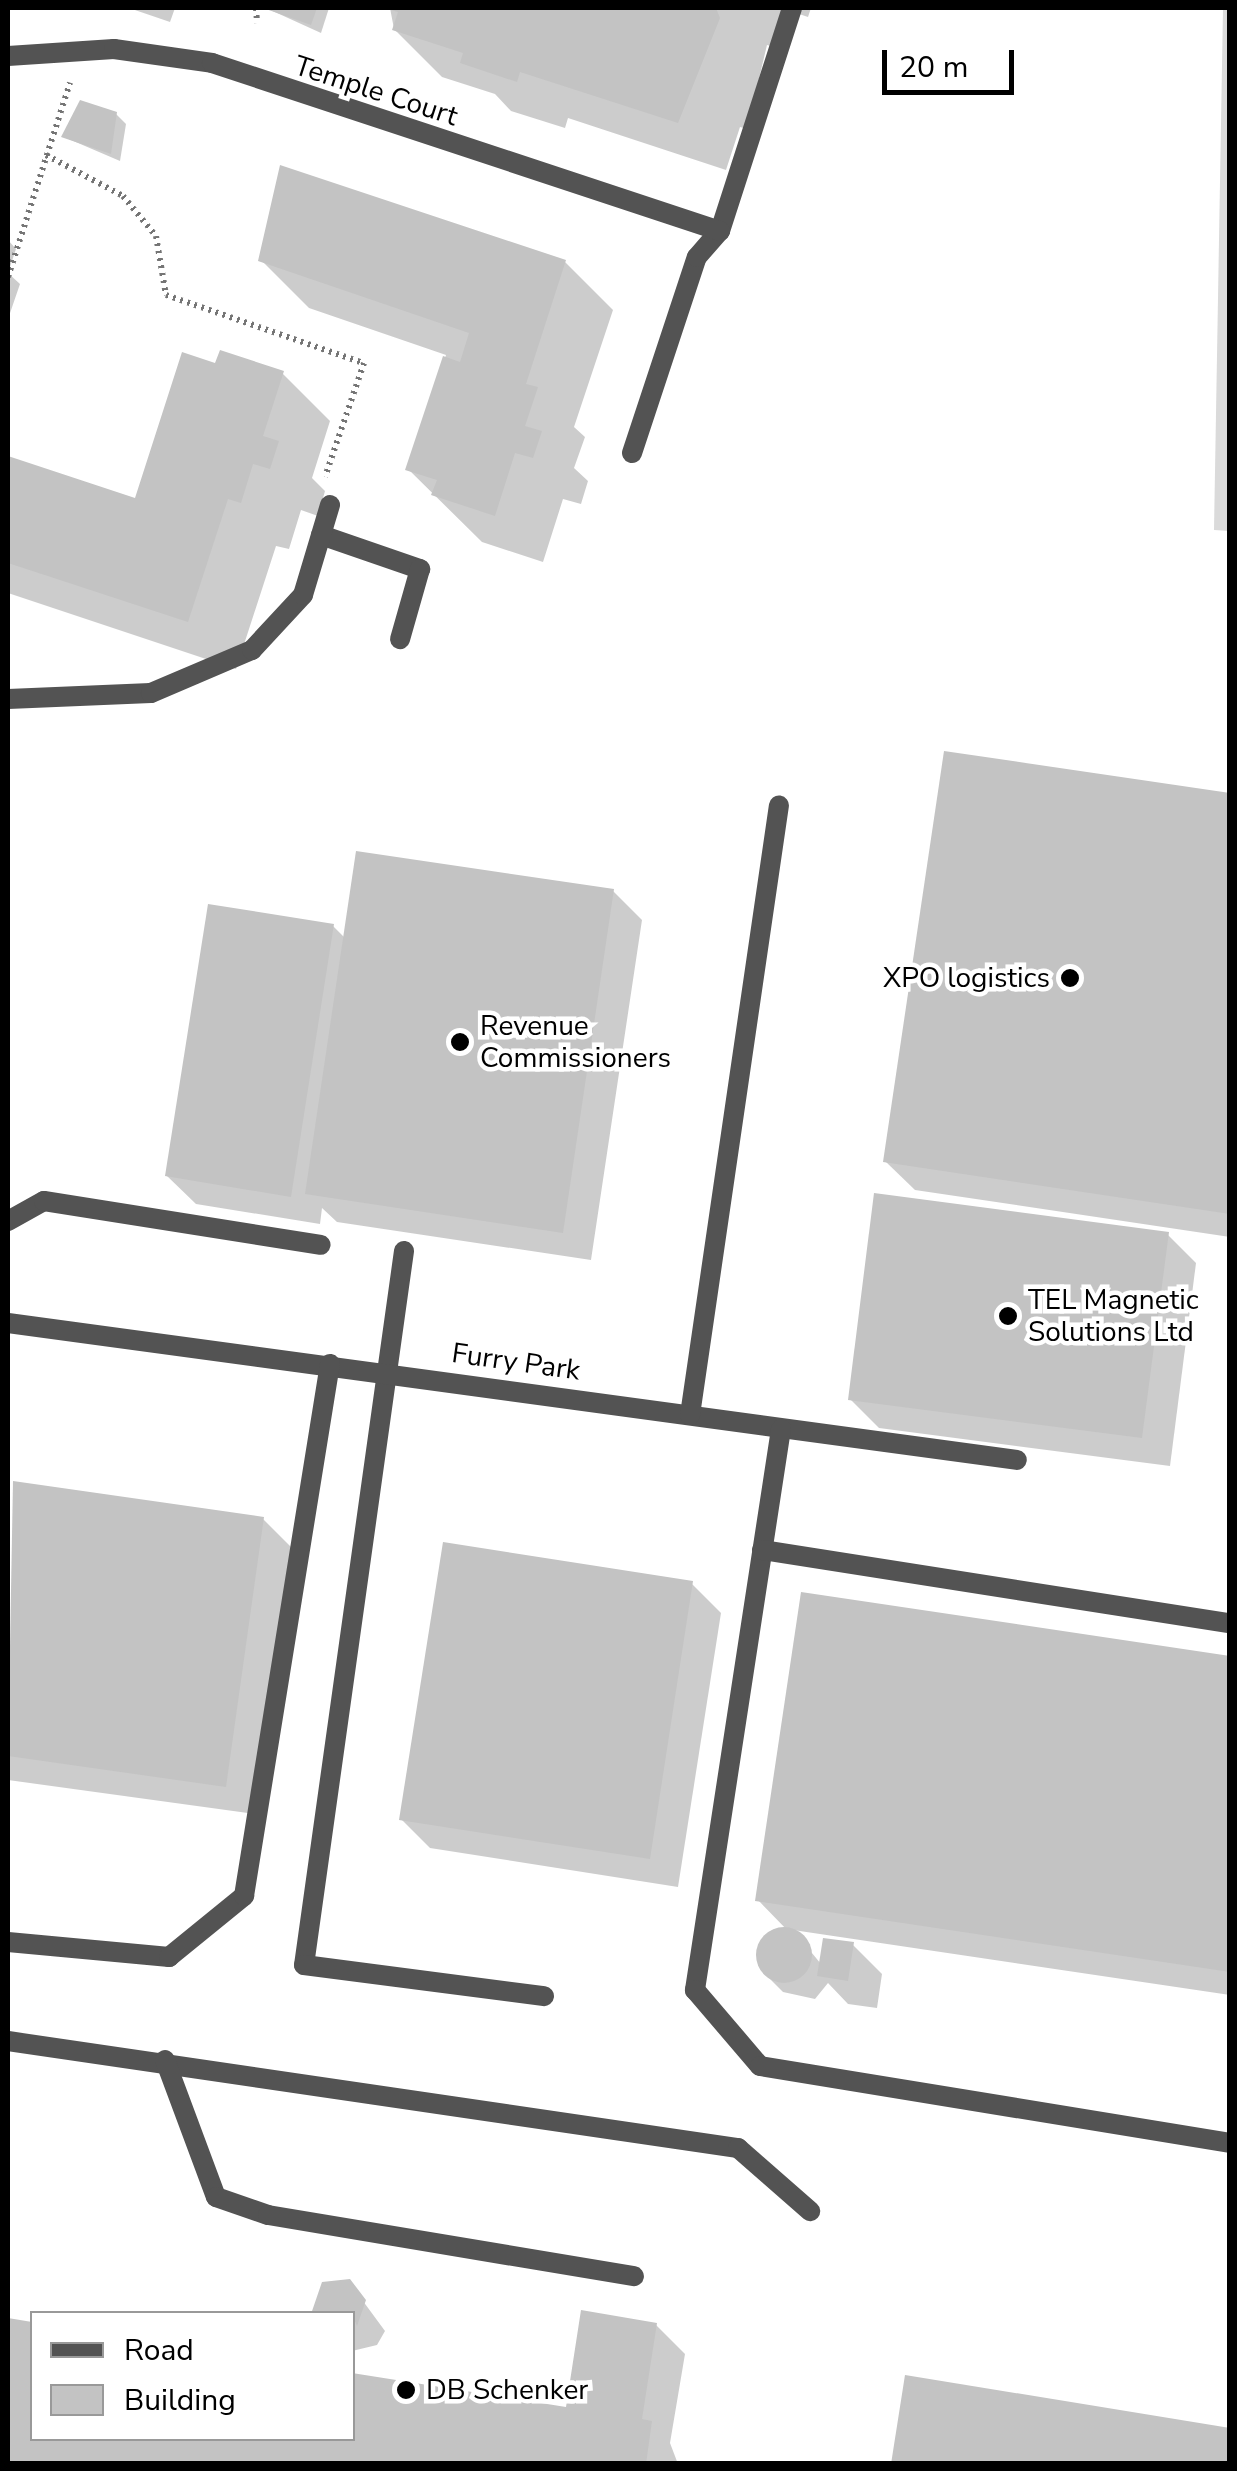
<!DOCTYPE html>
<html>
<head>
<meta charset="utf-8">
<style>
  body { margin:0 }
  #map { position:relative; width:1237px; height:2471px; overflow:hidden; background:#fff; font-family:"Nunito Sans",sans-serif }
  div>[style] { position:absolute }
  .green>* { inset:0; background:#dadada }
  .shadow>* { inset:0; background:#0003 }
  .building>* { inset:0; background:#c3c3c3 }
  .round { border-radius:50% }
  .path>* { height:6px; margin-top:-3px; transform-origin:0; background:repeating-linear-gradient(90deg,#757575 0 2.5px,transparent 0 7.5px) }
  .service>* { height:20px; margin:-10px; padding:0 10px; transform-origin:10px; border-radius:10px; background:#535353 }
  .minor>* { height:20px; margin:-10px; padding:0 10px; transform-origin:10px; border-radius:10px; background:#535353 }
  .dots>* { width:28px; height:28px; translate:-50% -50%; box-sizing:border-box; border:5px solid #fff; border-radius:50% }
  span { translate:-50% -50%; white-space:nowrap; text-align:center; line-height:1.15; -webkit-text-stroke:9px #fff; paint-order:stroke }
  .street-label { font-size:28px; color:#000 }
  .poi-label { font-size:28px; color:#000 }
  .right { translate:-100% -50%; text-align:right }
  .left { translate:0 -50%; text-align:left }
  .frame { position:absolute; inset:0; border:10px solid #000; pointer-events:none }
  .legend { position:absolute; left:30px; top:2311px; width:325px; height:130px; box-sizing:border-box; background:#fff; border:2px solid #999; margin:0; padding:12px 18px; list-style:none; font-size:30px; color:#000 }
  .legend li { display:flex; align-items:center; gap:20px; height:50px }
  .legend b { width:50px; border:2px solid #999 }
  .scale { position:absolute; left:882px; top:50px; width:132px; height:45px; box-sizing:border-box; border:5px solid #000; border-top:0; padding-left:12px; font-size:30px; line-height:35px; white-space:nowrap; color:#000; -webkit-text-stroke:8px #fff; paint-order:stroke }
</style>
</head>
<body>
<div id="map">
  <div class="green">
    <i style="clip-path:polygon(1223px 8px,1230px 8px,1229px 531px,1214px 530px)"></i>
  </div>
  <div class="shadow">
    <i style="clip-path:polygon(129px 8px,175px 8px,170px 22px)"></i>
    <i style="clip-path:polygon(266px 8px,329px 8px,321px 33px)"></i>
    <i style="clip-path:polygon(390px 8px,811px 8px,808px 17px,790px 11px,778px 48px,767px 45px,747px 129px,740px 127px,726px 170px,568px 118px,565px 128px,511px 111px,495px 94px,442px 77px,394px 29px)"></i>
    <i style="clip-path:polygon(116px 114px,126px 124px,120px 161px,64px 137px)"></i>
    <i style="clip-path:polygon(8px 240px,16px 249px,8px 273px,20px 284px,8px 319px)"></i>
    <i style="clip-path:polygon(261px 260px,565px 262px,613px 310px,574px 427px,585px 437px,574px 468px,588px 481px,581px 504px,563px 499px,543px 562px,482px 542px,408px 469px,446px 355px,309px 308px)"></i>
    <i style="clip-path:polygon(217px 366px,282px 373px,330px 421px,312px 478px,325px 491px,318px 516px,301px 510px,289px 549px,276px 546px,236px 669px,8px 593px,8px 459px,136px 501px)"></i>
    <i style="clip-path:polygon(1230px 796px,1230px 1237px,915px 1190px,886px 1162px)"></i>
    <i style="clip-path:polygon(613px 891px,642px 920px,591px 1260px,337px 1222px,322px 1208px,320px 1224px,196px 1204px,167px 1176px,333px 926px,346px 939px)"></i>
    <i style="clip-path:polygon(1167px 1234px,1196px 1263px,1170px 1466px,879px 1428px,850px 1399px)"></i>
    <i style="clip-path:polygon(15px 1484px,263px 1519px,292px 1548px,255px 1814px,8px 1780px)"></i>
    <i style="clip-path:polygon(692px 1584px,721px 1613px,678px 1887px,430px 1848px,401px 1819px)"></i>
    <i style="clip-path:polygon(1230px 1659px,1230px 1995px,793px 1930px,821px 1964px,853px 1945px,882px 1974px,877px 2008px,848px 2004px,828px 1983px,815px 1999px,783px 1992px,763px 1972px,759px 1947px,769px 1934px,789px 1932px,758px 1900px)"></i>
    <i style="clip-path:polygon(349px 2282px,385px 2331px,377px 2345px,352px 2351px,352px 2314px,317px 2314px,324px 2284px)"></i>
    <i style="clip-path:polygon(8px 2320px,32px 2324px,32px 2438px,352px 2438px,568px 2410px,656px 2325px,685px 2354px,670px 2443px,678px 2464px,8px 2464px)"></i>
  </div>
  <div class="building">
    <i style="clip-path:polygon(263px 8px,317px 8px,311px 25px)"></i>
    <i style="clip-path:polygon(385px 8px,716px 8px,720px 18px,678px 123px,520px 72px,517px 82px,460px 63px,463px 53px,392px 30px,398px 12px)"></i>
    <i style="clip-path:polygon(80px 100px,117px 112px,111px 154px,61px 137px)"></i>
    <i style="clip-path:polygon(280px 165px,566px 260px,526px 384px,538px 387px,525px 426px,542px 431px,533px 458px,515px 453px,495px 516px,431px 495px,437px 480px,405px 470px,443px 356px,460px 362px,469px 333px,258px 261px)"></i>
    <i style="clip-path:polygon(220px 350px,284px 371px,263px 436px,279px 441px,270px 469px,253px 464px,241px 503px,228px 499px,188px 622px,8px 563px,8px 456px,135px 498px,182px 352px,215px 363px)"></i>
    <i style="clip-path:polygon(944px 751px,1230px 793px,1230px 1214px,883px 1162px)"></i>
    <i style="clip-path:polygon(356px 851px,614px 889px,563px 1233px,305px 1194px)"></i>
    <i style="clip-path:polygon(208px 904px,334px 924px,291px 1197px,165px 1176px)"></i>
    <i style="clip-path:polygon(874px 1193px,1169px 1232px,1142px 1438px,848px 1400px)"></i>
    <i style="clip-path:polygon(13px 1481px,264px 1517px,226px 1787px,8px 1756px)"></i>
    <i style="clip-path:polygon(443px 1542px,693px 1581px,650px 1859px,399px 1820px)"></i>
    <i style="clip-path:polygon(801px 1592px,1230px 1656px,1230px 1972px,755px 1901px)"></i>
    <i class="round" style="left:756px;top:1927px;width:56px;height:56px"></i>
    <i style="clip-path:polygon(823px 1938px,854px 1942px,848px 1981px,817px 1976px)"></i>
    <i style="clip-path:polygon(350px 2279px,366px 2300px,357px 2326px,352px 2314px,311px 2314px,322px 2282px)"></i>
    <i style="clip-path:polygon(581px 2310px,657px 2323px,642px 2419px,652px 2421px,646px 2464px,8px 2464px,8px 2318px,32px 2322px,32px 2438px,352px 2438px,352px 2373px,566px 2407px)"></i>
    <i style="clip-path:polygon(905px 2375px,1230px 2428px,1230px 2464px,891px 2464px)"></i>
  </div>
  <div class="path">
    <i style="left:256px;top:8px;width:15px;rotate:86deg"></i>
    <i style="left:46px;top:155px;width:87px;rotate:28deg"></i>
    <i style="left:123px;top:196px;width:52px;rotate:50.5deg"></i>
    <i style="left:156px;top:236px;width:60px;rotate:80.4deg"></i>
    <i style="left:166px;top:295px;width:209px;rotate:19deg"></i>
    <i style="left:364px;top:363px;width:120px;rotate:108.9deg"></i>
    <i style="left:8px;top:277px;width:204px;rotate:-72.3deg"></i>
  </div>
  <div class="service">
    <i style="left:632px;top:453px;width:206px;rotate:-71.7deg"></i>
    <i style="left:697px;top:257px;width:35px;rotate:-49deg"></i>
    <i style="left:720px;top:231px;width:234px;rotate:-72.1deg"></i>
    <i style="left:321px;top:535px;width:105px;rotate:19deg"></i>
    <i style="left:420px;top:569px;width:73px;rotate:105.9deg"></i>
    <i style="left:8px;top:1221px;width:41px;rotate:-29.1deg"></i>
    <i style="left:44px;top:1201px;width:280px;rotate:9deg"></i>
    <i style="left:404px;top:1251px;width:721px;rotate:97.97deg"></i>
    <i style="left:304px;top:1965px;width:242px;rotate:7.4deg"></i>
    <i style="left:8px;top:1323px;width:1018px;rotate:7.73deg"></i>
    <i style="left:690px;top:1415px;width:616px;rotate:-81.7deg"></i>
    <i style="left:781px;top:1429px;width:568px;rotate:98.72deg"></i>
    <i style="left:695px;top:1990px;width:100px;rotate:49.5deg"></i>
    <i style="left:760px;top:2066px;width:476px;rotate:9.3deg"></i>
    <i style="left:762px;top:1550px;width:474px;rotate:8.9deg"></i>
    <i style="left:8px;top:1942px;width:162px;rotate:5.3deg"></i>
    <i style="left:169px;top:1957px;width:97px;rotate:-39.1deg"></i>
    <i style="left:244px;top:1896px;width:539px;rotate:-80.82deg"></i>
    <i style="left:8px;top:2041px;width:738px;rotate:8.34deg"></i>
    <i style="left:738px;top:2148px;width:96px;rotate:41.2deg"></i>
    <i style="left:165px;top:2060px;width:146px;rotate:69.6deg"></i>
    <i style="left:216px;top:2197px;width:55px;rotate:19.1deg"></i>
    <i style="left:268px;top:2215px;width:371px;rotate:9.5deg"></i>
  </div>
  <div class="minor">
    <i style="left:8px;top:56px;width:106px;rotate:-3.8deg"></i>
    <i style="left:114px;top:49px;width:99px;rotate:8.1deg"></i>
    <i style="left:212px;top:63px;width:535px;rotate:18.3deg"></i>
    <i style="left:8px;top:699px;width:143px;rotate:-2.4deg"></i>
    <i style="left:151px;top:693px;width:110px;rotate:-23.1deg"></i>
    <i style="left:252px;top:650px;width:75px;rotate:-47.2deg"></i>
    <i style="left:303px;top:595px;width:94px;rotate:-73.3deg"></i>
  </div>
  <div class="dots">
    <i style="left:1070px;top:978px;background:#000"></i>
    <i style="left:460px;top:1042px;background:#000"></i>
    <i style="left:1008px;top:1316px;background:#000"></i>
    <i style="left:406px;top:2390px;background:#000"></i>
  </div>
  <div class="street-label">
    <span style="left:376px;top:91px;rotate:18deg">Temple Court</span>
    <span style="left:516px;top:1362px;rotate:8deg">Furry Park</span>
  </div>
  <div class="poi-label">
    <span class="right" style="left:1050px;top:978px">XPO logistics</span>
    <span class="left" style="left:480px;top:1042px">Revenue<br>Commissioners</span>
    <span class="left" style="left:1028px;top:1316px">TEL Magnetic<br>Solutions Ltd</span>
    <span class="left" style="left:426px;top:2390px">DB Schenker</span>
  </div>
  <div class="frame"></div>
  <ul class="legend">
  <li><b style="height:12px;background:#535353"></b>Road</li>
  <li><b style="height:28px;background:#c3c3c3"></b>Building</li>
  </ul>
  <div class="scale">20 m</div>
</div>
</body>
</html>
